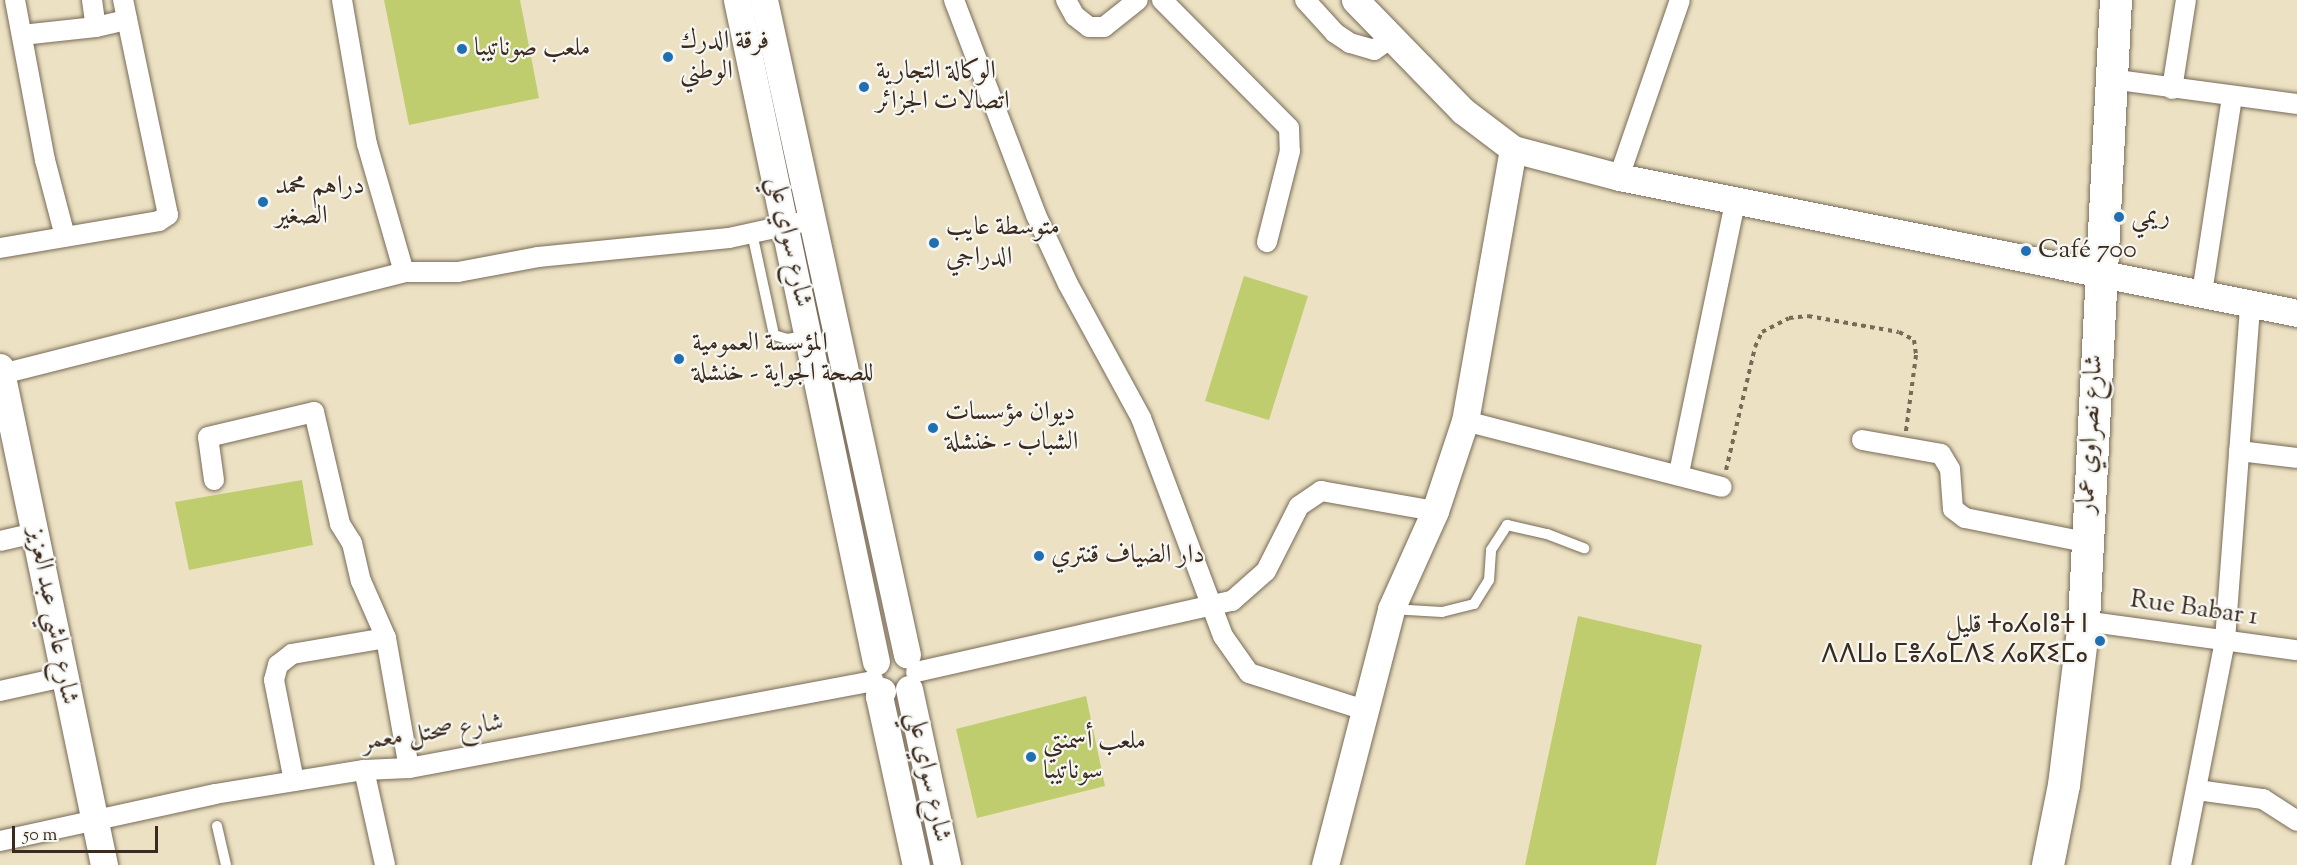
<!DOCTYPE html>
<html>
<head>
<meta charset="utf-8">
<style>
  body { margin:0 }
  #map { position:relative; width:2297px; height:865px; overflow:hidden; background:#ece2c3; font-family:"Sorts Mill Goudy",Amiri,"Noto Sans Tifinagh",serif }
  div>[style] { position:absolute }
  .green>* { inset:0; background:#bfcd6f }
  .path>* { height:4px; margin-top:-2px; transform-origin:0; background:repeating-linear-gradient(90deg,#796a58 0 4.5px,transparent 0 9px) }
  .roads { filter:drop-shadow(0 0 2px #796a58) drop-shadow(0 0 2px #796a58) }
  .lane>* { height:10px; margin:-5px; padding:0 5px; transform-origin:5px; border-radius:5px; background:#fff }
  .street>* { height:20px; margin:-10px; padding:0 10px; transform-origin:10px; border-radius:10px; background:#fff }
  .secondary>* { height:27px; margin:-13.5px; padding:0 13.5px; transform-origin:13.5px; border-radius:13.5px; background:#fff }
  .primary>* { height:32px; margin:-16px; padding:0 16px; transform-origin:16px; border-radius:16px; background:#fff }
  .dots>* { width:16px; height:16px; translate:-50% -50%; box-sizing:border-box; border:3px solid #f6f6f2; border-radius:50% }
  span { translate:-50% -50%; white-space:nowrap; text-align:center; line-height:1.15; -webkit-text-stroke:4.5px #f6f6f2; paint-order:stroke }
  .poi-label { font-size:26px; color:#3b2a1e }
  .left { translate:0 -50%; text-align:left }
  .right { translate:-100% -50%; text-align:right }
  .street-label { font-size:26px; color:#3b2a1e }
  .scale { position:absolute; left:12px; top:826px; width:146px; height:27px; box-sizing:border-box; border:3px solid #3b2a1e; border-top:0; padding-left:8px; font-size:18px; line-height:21px; white-space:nowrap; color:#3b2a1e; -webkit-text-stroke:4px #f6f6f2; paint-order:stroke }
</style>
</head>
<body>
<div id="map">
  <div class="green">
    <i style="clip-path:polygon(384px 0,520px 0,539px 98px,409px 125px)"></i>
    <i style="clip-path:polygon(1244px 276px,1308px 296px,1269px 420px,1205px 401px)"></i>
    <i style="clip-path:polygon(302px 480px,313px 545px,189px 570px,175px 502px)"></i>
    <i style="clip-path:polygon(1578px 616px,1702px 645px,1656px 865px,1525px 865px)"></i>
    <i style="clip-path:polygon(1086px 696px,1105px 786px,977px 818px,956px 729px)"></i>
  </div>
  <div class="path">
    <i style="left:1726px;top:470px;width:126px;rotate:-76.7deg"></i>
    <i style="left:1755px;top:347px;width:17px;rotate:-65deg"></i>
    <i style="left:1762px;top:332px;width:30px;rotate:-27deg"></i>
    <i style="left:1789px;top:318px;width:19px;rotate:-6deg"></i>
    <i style="left:1808px;top:316px;width:92px;rotate:10deg"></i>
    <i style="left:1899px;top:332px;width:17px;rotate:28deg"></i>
    <i style="left:1914px;top:340px;width:15px;rotate:82deg"></i>
    <i style="left:1916px;top:355px;width:77px;rotate:97.5deg"></i>
  </div>
  <div class="roads">
    <div class="lane">
      <i style="left:752px;top:233px;width:104px;rotate:77.8deg"></i>
      <i style="left:774px;top:335px;width:14px;rotate:17deg"></i>
      <i style="left:787px;top:339px;width:19px;rotate:-9deg"></i>
      <i style="left:1391px;top:609px;width:51px;rotate:3.4deg"></i>
      <i style="left:1442px;top:612px;width:33px;rotate:-14deg"></i>
      <i style="left:1474px;top:604px;width:28px;rotate:-58deg"></i>
      <i style="left:1489px;top:580px;width:30px;rotate:-86deg"></i>
      <i style="left:1491px;top:550px;width:30px;rotate:-57deg"></i>
      <i style="left:1507px;top:525px;width:41px;rotate:12.7deg"></i>
      <i style="left:1547px;top:534px;width:40px;rotate:21deg"></i>
      <i style="left:217px;top:826px;width:40px;rotate:77deg"></i>
    </div>
    <div class="street">
      <i style="left:15px;top:0;width:163px;rotate:79.4deg"></i>
      <i style="left:45px;top:160px;width:79px;rotate:75.3deg"></i>
      <i style="left:92px;top:0;width:27px;rotate:82deg"></i>
      <i style="left:342px;top:0;width:146px;rotate:80.2deg"></i>
      <i style="left:367px;top:144px;width:133px;rotate:73.9deg"></i>
      <i style="left:954px;top:0;width:230px;rotate:69.1deg"></i>
      <i style="left:1036px;top:215px;width:76px;rotate:65.1deg"></i>
      <i style="left:1068px;top:284px;width:153px;rotate:61.4deg"></i>
      <i style="left:1141px;top:418px;width:233px;rotate:69.4deg"></i>
      <i style="left:1223px;top:636px;width:45px;rotate:54.9deg"></i>
      <i style="left:1249px;top:673px;width:121px;rotate:17.8deg"></i>
      <i style="left:1066px;top:0;width:18px;rotate:61deg"></i>
      <i style="left:1075px;top:16px;width:18px;rotate:38deg"></i>
      <i style="left:1089px;top:27px;width:15px"></i>
      <i style="left:1104px;top:27px;width:43px;rotate:-38.5deg"></i>
      <i style="left:1162px;top:0;width:180px;rotate:45.2deg"></i>
      <i style="left:1289px;top:128px;width:23px;rotate:88deg"></i>
      <i style="left:1290px;top:151px;width:94px;rotate:104.2deg"></i>
      <i style="left:1305px;top:0;width:45px;rotate:47.7deg"></i>
      <i style="left:1335px;top:33px;width:18px;rotate:34deg"></i>
      <i style="left:1350px;top:43px;width:25px;rotate:16deg"></i>
      <i style="left:1374px;top:50px;width:19px;rotate:-35deg"></i>
      <i style="left:22px;top:35px;width:74px;rotate:-6.2deg"></i>
      <i style="left:96px;top:27px;width:32px;rotate:-13deg"></i>
      <i style="left:2110px;top:79px;width:189px;rotate:7.6deg"></i>
      <i style="left:2172px;top:89px;width:90px;rotate:-81.1deg"></i>
      <i style="left:1619px;top:177px;width:187px;rotate:-71deg"></i>
      <i style="left:0;top:248px;width:161px;rotate:-9.6deg"></i>
      <i style="left:159px;top:221px;width:11px;rotate:-34deg"></i>
      <i style="left:168px;top:215px;width:220px;rotate:-101.8deg"></i>
      <i style="left:2202px;top:293px;width:199px;rotate:-81.3deg"></i>
      <i style="left:2px;top:374px;width:415px;rotate:-14.2deg"></i>
      <i style="left:404px;top:272px;width:54px"></i>
      <i style="left:458px;top:272px;width:81px;rotate:-10.6deg"></i>
      <i style="left:538px;top:257px;width:192px;rotate:-5.7deg"></i>
      <i style="left:729px;top:238px;width:71px;rotate:-12.3deg"></i>
      <i style="left:1465px;top:421px;width:265px;rotate:14.4deg"></i>
      <i style="left:1862px;top:440px;width:80px;rotate:10deg"></i>
      <i style="left:1941px;top:454px;width:17px;rotate:59deg"></i>
      <i style="left:1950px;top:469px;width:40px;rotate:85.7deg"></i>
      <i style="left:1953px;top:509px;width:15px;rotate:37deg"></i>
      <i style="left:1965px;top:518px;width:122px;rotate:11.3deg"></i>
      <i style="left:2239px;top:451px;width:58px;rotate:6.9deg"></i>
      <i style="left:1679px;top:473px;width:281px;rotate:-78.3deg"></i>
      <i style="left:214px;top:480px;width:43px;rotate:-97.9deg"></i>
      <i style="left:208px;top:437px;width:109px;rotate:-13.3deg"></i>
      <i style="left:314px;top:412px;width:115px;rotate:76.9deg"></i>
      <i style="left:340px;top:524px;width:22px;rotate:58deg"></i>
      <i style="left:352px;top:543px;width:39px;rotate:77deg"></i>
      <i style="left:361px;top:581px;width:62px;rotate:66.3deg"></i>
      <i style="left:386px;top:638px;width:132px;rotate:80deg"></i>
      <i style="left:0;top:541px;width:37px;rotate:-13deg"></i>
      <i style="left:2084px;top:621px;width:215px;rotate:7.8deg"></i>
      <i style="left:916px;top:672px;width:324px;rotate:-12.7deg"></i>
      <i style="left:1232px;top:601px;width:45px;rotate:-41.4deg"></i>
      <i style="left:1266px;top:571px;width:73px;rotate:-63.1deg"></i>
      <i style="left:1299px;top:506px;width:27px;rotate:-34deg"></i>
      <i style="left:1321px;top:491px;width:116px;rotate:10deg"></i>
      <i style="left:0;top:691px;width:65px;rotate:-12.5deg"></i>
      <i style="left:364px;top:770px;width:97px;rotate:77.5deg"></i>
      <i style="left:294px;top:781px;width:103px;rotate:-101.2deg"></i>
      <i style="left:274px;top:680px;width:16px;rotate:-75deg"></i>
      <i style="left:278px;top:665px;width:18px;rotate:-38deg"></i>
      <i style="left:292px;top:654px;width:95px;rotate:-9.7deg"></i>
      <i style="left:2197px;top:790px;width:67px;rotate:7.8deg"></i>
      <i style="left:2263px;top:799px;width:40px;rotate:32.9deg"></i>
      <i style="left:0;top:841px;width:220px;rotate:-12.3deg"></i>
      <i style="left:215px;top:794px;width:151px;rotate:-9.2deg"></i>
      <i style="left:364px;top:770px;width:45px;rotate:-2.5deg"></i>
      <i style="left:409px;top:768px;width:473px;rotate:-10.6deg"></i>
      <i style="left:2181px;top:865px;width:229px;rotate:-78.9deg"></i>
      <i style="left:2225px;top:640px;width:337px;rotate:-85.7deg"></i>
    </div>
    <div class="secondary">
      <i style="left:737px;top:0;width:676px;rotate:78.14deg"></i>
      <i style="left:764px;top:0;width:670px;rotate:77.68deg"></i>
      <i style="left:1355px;top:0;width:155px;rotate:45.8deg"></i>
      <i style="left:1463px;top:111px;width:63px;rotate:37.2deg"></i>
      <i style="left:1513px;top:149px;width:110px;rotate:14.8deg"></i>
      <i style="left:1619px;top:177px;width:692px;rotate:11.34deg"></i>
      <i style="left:0;top:367px;width:509px;rotate:78.2deg"></i>
      <i style="left:909px;top:689px;width:180px;rotate:77.8deg"></i>
      <i style="left:882px;top:691px;width:6px;rotate:121deg"></i>
      <i style="left:879px;top:696px;width:173px;rotate:77.7deg"></i>
      <i style="left:1325px;top:865px;width:264px;rotate:-75.5deg"></i>
      <i style="left:1391px;top:609px;width:107px;rotate:-65.8deg"></i>
      <i style="left:1435px;top:511px;width:95px;rotate:-71.6deg"></i>
      <i style="left:1465px;top:421px;width:276px;rotate:-80deg"></i>
    </div>
    <div class="primary">
      <i style="left:2048px;top:865px;width:82px;rotate:-78.7deg"></i>
      <i style="left:2064px;top:785px;width:165px;rotate:-83deg"></i>
      <i style="left:2084px;top:621px;width:622px;rotate:-87.05deg"></i>
    </div>
  </div>
  <div class="dots">
    <i style="left:462px;top:49px;background:#1f6fb2"></i>
    <i style="left:668px;top:57px;background:#1f6fb2"></i>
    <i style="left:864px;top:87px;background:#1f6fb2"></i>
    <i style="left:263px;top:202px;background:#1f6fb2"></i>
    <i style="left:2119px;top:217px;background:#1f6fb2"></i>
    <i style="left:934px;top:243px;background:#1f6fb2"></i>
    <i style="left:2026px;top:251px;background:#1f6fb2"></i>
    <i style="left:679px;top:359px;background:#1f6fb2"></i>
    <i style="left:933px;top:428px;background:#1f6fb2"></i>
    <i style="left:1039px;top:556px;background:#1f6fb2"></i>
    <i style="left:2100px;top:641px;background:#1f6fb2"></i>
    <i style="left:1031px;top:757px;background:#1f6fb2"></i>
  </div>
  <div class="poi-label">
    <span class="left" style="left:680px;top:57px">فرقة الدرك<br>الوطني</span>
    <span class="left" style="left:474px;top:49px">ملعب صوناتيبا</span>
    <span class="left" style="left:876px;top:87px">الوكالة التجارية<br>اتصالات الجزائر</span>
    <span class="left" style="left:275px;top:202px">دراهم محمد<br>الصغير</span>
    <span class="left" style="left:2131px;top:217px">ريمي</span>
    <span class="left" style="left:946px;top:243px">متوسطة عايب<br>الدراجي</span>
    <span class="left" style="left:2038px;top:251px">Café 700</span>
    <span class="left" style="left:692px;top:359px">المؤسسة العمومية<br>للصحة الجواية - خنشلة</span>
    <span class="left" style="left:945px;top:428px">ديوان مؤسسات<br>الشباب - خنشلة</span>
    <span class="left" style="left:1051px;top:556px">دار الضياف قنتري</span>
    <span class="right" style="left:2088px;top:641px">قليل ⵜⴰⵃⴰⵏⵓⵜ ⵏ<br>ⴷⴷⵡⴰ ⵎⴻⵃⴰⵎⴷⵉ ⵃⴰⴽⵉⵎⴰ</span>
    <span class="left" style="left:1043px;top:757px">ملعب أسمنتي<br>سوناتيبا</span>
  </div>
  <div class="street-label">
    <span style="left:789px;top:242px;rotate:78deg">شارع سواي علي</span>
    <span style="left:2091px;top:434px;rotate:-87deg">شارع نصراوي عمار</span>
    <span style="left:2194px;top:609px;rotate:8deg">Rue Babar 1</span>
    <span style="left:52px;top:616px;rotate:79deg">شارع عاشي عبد العزيز</span>
    <span style="left:433px;top:733px;rotate:-8deg">شارع صحتل معمر</span>
    <span style="left:928px;top:777px;rotate:78deg">شارع سواي علي</span>
  </div>
  <div class="scale">50 m</div>
</div>
</body>
</html>
